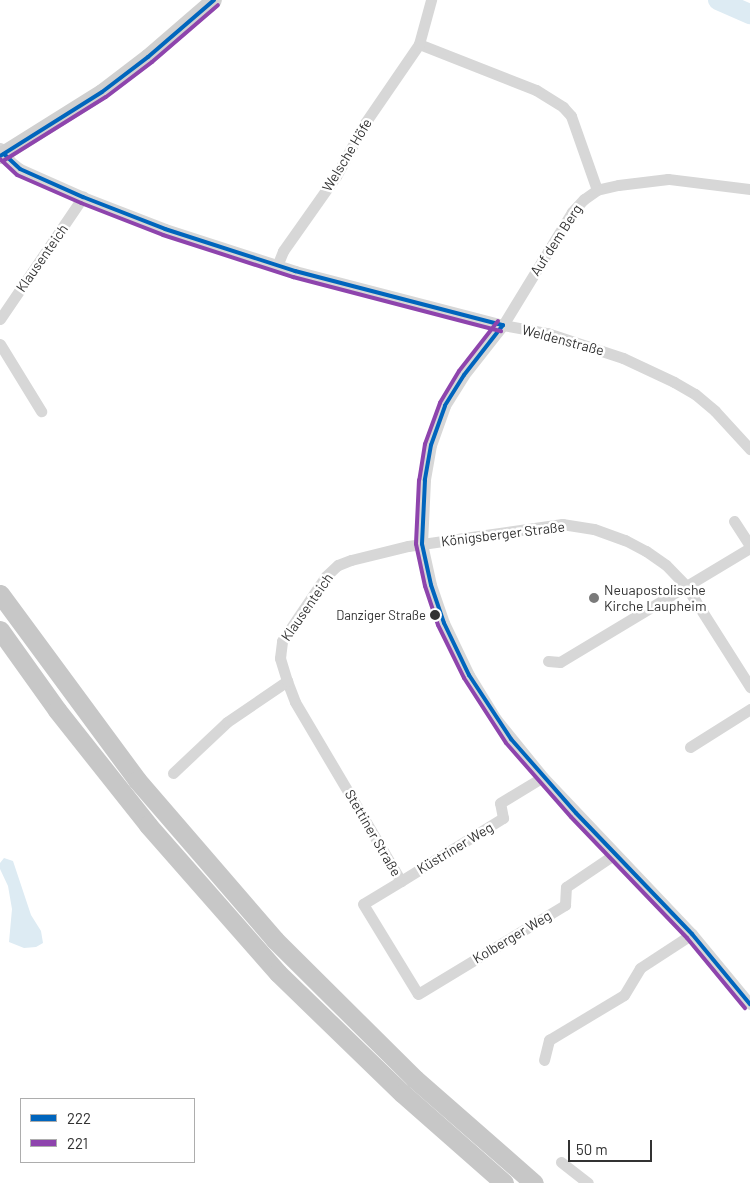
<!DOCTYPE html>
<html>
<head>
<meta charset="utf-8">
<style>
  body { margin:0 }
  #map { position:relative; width:750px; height:1183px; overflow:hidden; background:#fff; font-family:Barlow,sans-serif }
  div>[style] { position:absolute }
  .water>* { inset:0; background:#ddebf3 }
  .river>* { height:20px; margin:-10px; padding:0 10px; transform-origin:10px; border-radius:10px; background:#ddebf3 }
  .minor>* { height:11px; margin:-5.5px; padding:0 5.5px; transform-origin:5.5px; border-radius:5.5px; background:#d7d7d7 }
  .secondary>* { height:16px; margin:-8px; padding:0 8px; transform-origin:8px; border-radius:8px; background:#d0d0d0 }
  .trunk>* { height:19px; margin:-9.5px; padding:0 9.5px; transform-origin:9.5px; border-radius:9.5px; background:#c7c7c7 }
  .bus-1>* { height:4px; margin:-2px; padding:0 2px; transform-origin:2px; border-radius:2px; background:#0065bd }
  .bus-2>* { height:4px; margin:-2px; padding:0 2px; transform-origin:2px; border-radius:2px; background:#8e44ad }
  .dots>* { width:14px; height:14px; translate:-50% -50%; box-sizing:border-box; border:2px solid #fff; border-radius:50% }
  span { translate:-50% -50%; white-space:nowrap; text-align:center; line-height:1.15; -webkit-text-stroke:5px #fff; paint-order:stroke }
  .bus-label { font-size:13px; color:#333 }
  .right { translate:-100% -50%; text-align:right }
  .street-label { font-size:14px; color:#333 }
  .poi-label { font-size:14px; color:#333 }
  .left { translate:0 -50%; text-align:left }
  .legend { position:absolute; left:20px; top:1098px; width:175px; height:65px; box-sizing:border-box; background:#fff; border:1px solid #adadad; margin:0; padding:6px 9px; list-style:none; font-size:15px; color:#333 }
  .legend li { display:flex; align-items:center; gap:10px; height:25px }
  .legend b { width:25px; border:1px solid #adadad }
  .scale { position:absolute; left:568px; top:1140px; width:84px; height:22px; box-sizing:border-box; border:2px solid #333; border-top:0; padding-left:6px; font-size:15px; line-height:18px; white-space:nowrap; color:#333; -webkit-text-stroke:4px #fff; paint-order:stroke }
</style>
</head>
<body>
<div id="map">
  <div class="water">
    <i style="clip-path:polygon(4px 858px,13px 861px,31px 915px,41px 931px,43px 943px,36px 947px,24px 948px,9px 942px,12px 909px,8px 886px,0 869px,0 863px)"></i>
  </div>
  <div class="river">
    <i style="left:718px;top:0;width:35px;rotate:24deg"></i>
  </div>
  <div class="minor">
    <i style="left:419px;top:44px;width:126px;rotate:21.5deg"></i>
    <i style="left:536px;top:90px;width:32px;rotate:32deg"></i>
    <i style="left:563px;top:107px;width:12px;rotate:48deg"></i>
    <i style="left:571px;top:116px;width:78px;rotate:70.6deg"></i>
    <i style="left:0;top:148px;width:18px;rotate:52deg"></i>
    <i style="left:11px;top:162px;width:11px;rotate:38deg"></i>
    <i style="left:20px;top:169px;width:69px;rotate:24deg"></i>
    <i style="left:83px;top:197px;width:88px;rotate:21.3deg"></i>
    <i style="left:165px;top:229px;width:137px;rotate:17.9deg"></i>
    <i style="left:295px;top:271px;width:215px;rotate:14.6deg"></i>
    <i style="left:503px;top:325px;width:45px;rotate:10.3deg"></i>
    <i style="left:547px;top:333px;width:80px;rotate:18.2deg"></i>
    <i style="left:623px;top:358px;width:56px;rotate:25.2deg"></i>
    <i style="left:674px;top:382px;width:24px;rotate:30deg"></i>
    <i style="left:695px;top:394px;width:26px;rotate:40deg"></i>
    <i style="left:715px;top:411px;width:52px;rotate:47.4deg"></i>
    <i style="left:750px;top:189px;width:83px;rotate:-173deg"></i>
    <i style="left:668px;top:179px;width:50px;rotate:173.2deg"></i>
    <i style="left:618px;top:185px;width:22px;rotate:167deg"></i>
    <i style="left:597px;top:190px;width:16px;rotate:145deg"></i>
    <i style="left:584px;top:199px;width:18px;rotate:133deg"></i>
    <i style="left:572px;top:212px;width:132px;rotate:121.4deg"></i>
    <i style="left:503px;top:325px;width:63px;rotate:128deg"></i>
    <i style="left:464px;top:375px;width:36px;rotate:122deg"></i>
    <i style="left:445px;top:406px;width:41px;rotate:109.7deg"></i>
    <i style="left:431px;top:445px;width:36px;rotate:100deg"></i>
    <i style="left:425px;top:480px;width:64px;rotate:92.7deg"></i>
    <i style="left:422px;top:544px;width:42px;rotate:77.6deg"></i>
    <i style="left:431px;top:585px;width:40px;rotate:71.1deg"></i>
    <i style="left:444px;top:623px;width:58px;rotate:64.3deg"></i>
    <i style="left:469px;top:675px;width:52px;rotate:58.5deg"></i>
    <i style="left:496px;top:719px;width:75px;rotate:51deg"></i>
    <i style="left:543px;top:777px;width:216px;rotate:46.5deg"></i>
    <i style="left:692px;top:934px;width:91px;rotate:50.4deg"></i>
    <i style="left:277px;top:266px;width:16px;rotate:-68deg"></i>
    <i style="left:283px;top:251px;width:92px;rotate:-54.8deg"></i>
    <i style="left:336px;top:176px;width:60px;rotate:-61.3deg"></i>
    <i style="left:365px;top:123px;width:96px;rotate:-55.6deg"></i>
    <i style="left:419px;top:44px;width:46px;rotate:-74.7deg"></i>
    <i style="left:0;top:319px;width:148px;rotate:-55.8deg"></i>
    <i style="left:0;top:344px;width:79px;rotate:58.5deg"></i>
    <i style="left:734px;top:521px;width:30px;rotate:57deg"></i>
    <i style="left:548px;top:661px;width:12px;rotate:5deg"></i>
    <i style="left:560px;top:662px;width:222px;rotate:-31deg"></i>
    <i style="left:287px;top:681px;width:22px;rotate:69deg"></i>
    <i style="left:295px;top:702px;width:208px;rotate:59.4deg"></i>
    <i style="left:401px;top:881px;width:44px;rotate:148.8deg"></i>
    <i style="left:363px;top:904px;width:105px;rotate:58.6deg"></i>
    <i style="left:418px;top:994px;width:172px;rotate:-31.2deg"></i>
    <i style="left:565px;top:905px;width:18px;rotate:-87deg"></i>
    <i style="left:566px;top:887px;width:59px;rotate:-34deg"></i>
    <i style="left:690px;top:747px;width:71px;rotate:-32.3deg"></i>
    <i style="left:173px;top:773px;width:74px;rotate:-43.4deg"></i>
    <i style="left:227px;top:722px;width:73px;rotate:-34.3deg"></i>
    <i style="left:287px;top:681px;width:24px;rotate:-107deg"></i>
    <i style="left:280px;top:658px;width:17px;rotate:-83deg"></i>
    <i style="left:282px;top:641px;width:78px;rotate:-55.9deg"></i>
    <i style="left:326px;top:576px;width:16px;rotate:-43deg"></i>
    <i style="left:338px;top:565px;width:14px;rotate:-21deg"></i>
    <i style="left:351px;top:560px;width:59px;rotate:-13.8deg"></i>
    <i style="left:408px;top:546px;width:156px;rotate:-8.1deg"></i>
    <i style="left:562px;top:524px;width:32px;rotate:9deg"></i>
    <i style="left:594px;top:529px;width:33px;rotate:20deg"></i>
    <i style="left:625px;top:540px;width:24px;rotate:28deg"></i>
    <i style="left:646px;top:551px;width:24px;rotate:35deg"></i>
    <i style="left:666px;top:565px;width:29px;rotate:46deg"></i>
    <i style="left:686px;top:586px;width:120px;rotate:57.6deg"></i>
    <i style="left:401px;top:881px;width:120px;rotate:-31.7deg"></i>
    <i style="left:503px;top:818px;width:15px;rotate:-101deg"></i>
    <i style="left:500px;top:803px;width:50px;rotate:-31.2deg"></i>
    <i style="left:544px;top:1060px;width:21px;rotate:-76deg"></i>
    <i style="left:549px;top:1040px;width:87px;rotate:-31deg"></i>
    <i style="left:624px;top:995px;width:31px;rotate:-59deg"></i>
    <i style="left:640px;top:968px;width:62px;rotate:-33.2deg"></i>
    <i style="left:561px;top:1162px;width:34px;rotate:38deg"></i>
  </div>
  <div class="secondary">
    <i style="left:0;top:156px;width:120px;rotate:-32.1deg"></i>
    <i style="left:102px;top:92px;width:58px;rotate:-37.3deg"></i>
    <i style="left:148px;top:57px;width:87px;rotate:-40.8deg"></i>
  </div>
  <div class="trunk">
    <i style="left:0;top:594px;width:231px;rotate:53.6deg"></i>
    <i style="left:137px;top:780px;width:211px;rotate:49.2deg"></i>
    <i style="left:275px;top:940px;width:197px;rotate:44.8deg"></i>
    <i style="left:415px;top:1079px;width:158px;rotate:41.2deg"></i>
    <i style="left:0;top:630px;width:98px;rotate:54.5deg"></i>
    <i style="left:57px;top:710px;width:147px;rotate:51.6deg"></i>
    <i style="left:148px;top:825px;width:197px;rotate:48.7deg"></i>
    <i style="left:278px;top:973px;width:173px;rotate:44.1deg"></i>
    <i style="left:402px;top:1093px;width:136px;rotate:41.4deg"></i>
  </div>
  <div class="bus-1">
    <i style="left:4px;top:154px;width:22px;rotate:43deg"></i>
    <i style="left:20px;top:169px;width:69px;rotate:24deg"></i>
    <i style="left:83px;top:197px;width:88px;rotate:21.3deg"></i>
    <i style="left:165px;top:229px;width:137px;rotate:17.9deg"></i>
    <i style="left:295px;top:271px;width:215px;rotate:14.6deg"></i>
    <i style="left:0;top:156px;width:120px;rotate:-32.1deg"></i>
    <i style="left:102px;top:92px;width:58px;rotate:-37.3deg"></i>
    <i style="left:148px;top:57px;width:87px;rotate:-40.8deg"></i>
    <i style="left:503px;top:325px;width:63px;rotate:128deg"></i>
    <i style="left:464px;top:375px;width:36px;rotate:122deg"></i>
    <i style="left:445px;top:406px;width:41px;rotate:109.7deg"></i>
    <i style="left:431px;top:445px;width:36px;rotate:100deg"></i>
    <i style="left:425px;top:480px;width:64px;rotate:92.7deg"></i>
    <i style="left:422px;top:544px;width:42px;rotate:77.6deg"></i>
    <i style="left:431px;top:585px;width:40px;rotate:71.1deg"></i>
    <i style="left:444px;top:623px;width:58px;rotate:64.3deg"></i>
    <i style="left:469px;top:675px;width:77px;rotate:56.7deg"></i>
    <i style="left:511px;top:739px;width:98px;rotate:48.7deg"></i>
    <i style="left:576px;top:813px;width:168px;rotate:46.2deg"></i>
    <i style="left:692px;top:934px;width:91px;rotate:50.4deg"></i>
  </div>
  <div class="bus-2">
    <i style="left:0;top:159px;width:23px;rotate:43deg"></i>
    <i style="left:17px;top:175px;width:70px;rotate:23.6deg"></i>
    <i style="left:81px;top:203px;width:88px;rotate:21.3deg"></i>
    <i style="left:163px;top:235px;width:137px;rotate:17.9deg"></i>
    <i style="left:293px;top:277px;width:215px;rotate:14.6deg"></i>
    <i style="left:3px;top:161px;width:121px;rotate:-31.9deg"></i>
    <i style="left:106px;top:97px;width:58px;rotate:-37.3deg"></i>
    <i style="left:152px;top:62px;width:87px;rotate:-40.8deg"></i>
    <i style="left:498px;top:321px;width:63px;rotate:128deg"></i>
    <i style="left:459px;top:371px;width:37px;rotate:121deg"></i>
    <i style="left:440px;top:403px;width:44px;rotate:110.1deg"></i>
    <i style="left:425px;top:444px;width:36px;rotate:99deg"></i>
    <i style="left:419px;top:480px;width:64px;rotate:92.7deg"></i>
    <i style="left:416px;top:544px;width:43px;rotate:77.9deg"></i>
    <i style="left:425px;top:586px;width:41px;rotate:71.6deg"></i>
    <i style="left:438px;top:625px;width:59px;rotate:63.9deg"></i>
    <i style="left:464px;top:678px;width:77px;rotate:57.1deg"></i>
    <i style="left:506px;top:743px;width:98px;rotate:48.7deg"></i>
    <i style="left:571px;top:817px;width:168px;rotate:46.2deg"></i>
    <i style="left:687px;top:938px;width:91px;rotate:50.4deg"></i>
  </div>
  <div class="dots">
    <i style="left:594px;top:598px;background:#7a7a7a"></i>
    <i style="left:435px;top:615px;background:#333"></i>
  </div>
  <div class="bus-label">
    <span class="right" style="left:426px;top:615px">Danziger Straße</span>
  </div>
  <div class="street-label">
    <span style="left:347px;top:155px;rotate:-59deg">Welsche Höfe</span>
    <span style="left:556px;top:240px;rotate:-57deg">Auf dem Berg</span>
    <span style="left:42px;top:258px;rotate:-55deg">Klausenteich</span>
    <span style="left:563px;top:340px;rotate:15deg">Weldenstraße</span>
    <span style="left:503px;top:534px;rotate:-7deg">Königsberger Straße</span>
    <span style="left:307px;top:607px;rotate:-55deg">Klausenteich</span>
    <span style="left:373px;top:833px;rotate:60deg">Stettiner Straße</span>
    <span style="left:455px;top:848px;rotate:-31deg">Küstriner Weg</span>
    <span style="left:512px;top:937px;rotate:-31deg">Kolberger Weg</span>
  </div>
  <div class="poi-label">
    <span class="left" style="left:604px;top:598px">Neuapostolische<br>Kirche Laupheim</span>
  </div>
  <ul class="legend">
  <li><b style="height:6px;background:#0065bd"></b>222</li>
  <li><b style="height:6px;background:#8e44ad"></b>221</li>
  </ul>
  <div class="scale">50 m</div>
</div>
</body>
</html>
